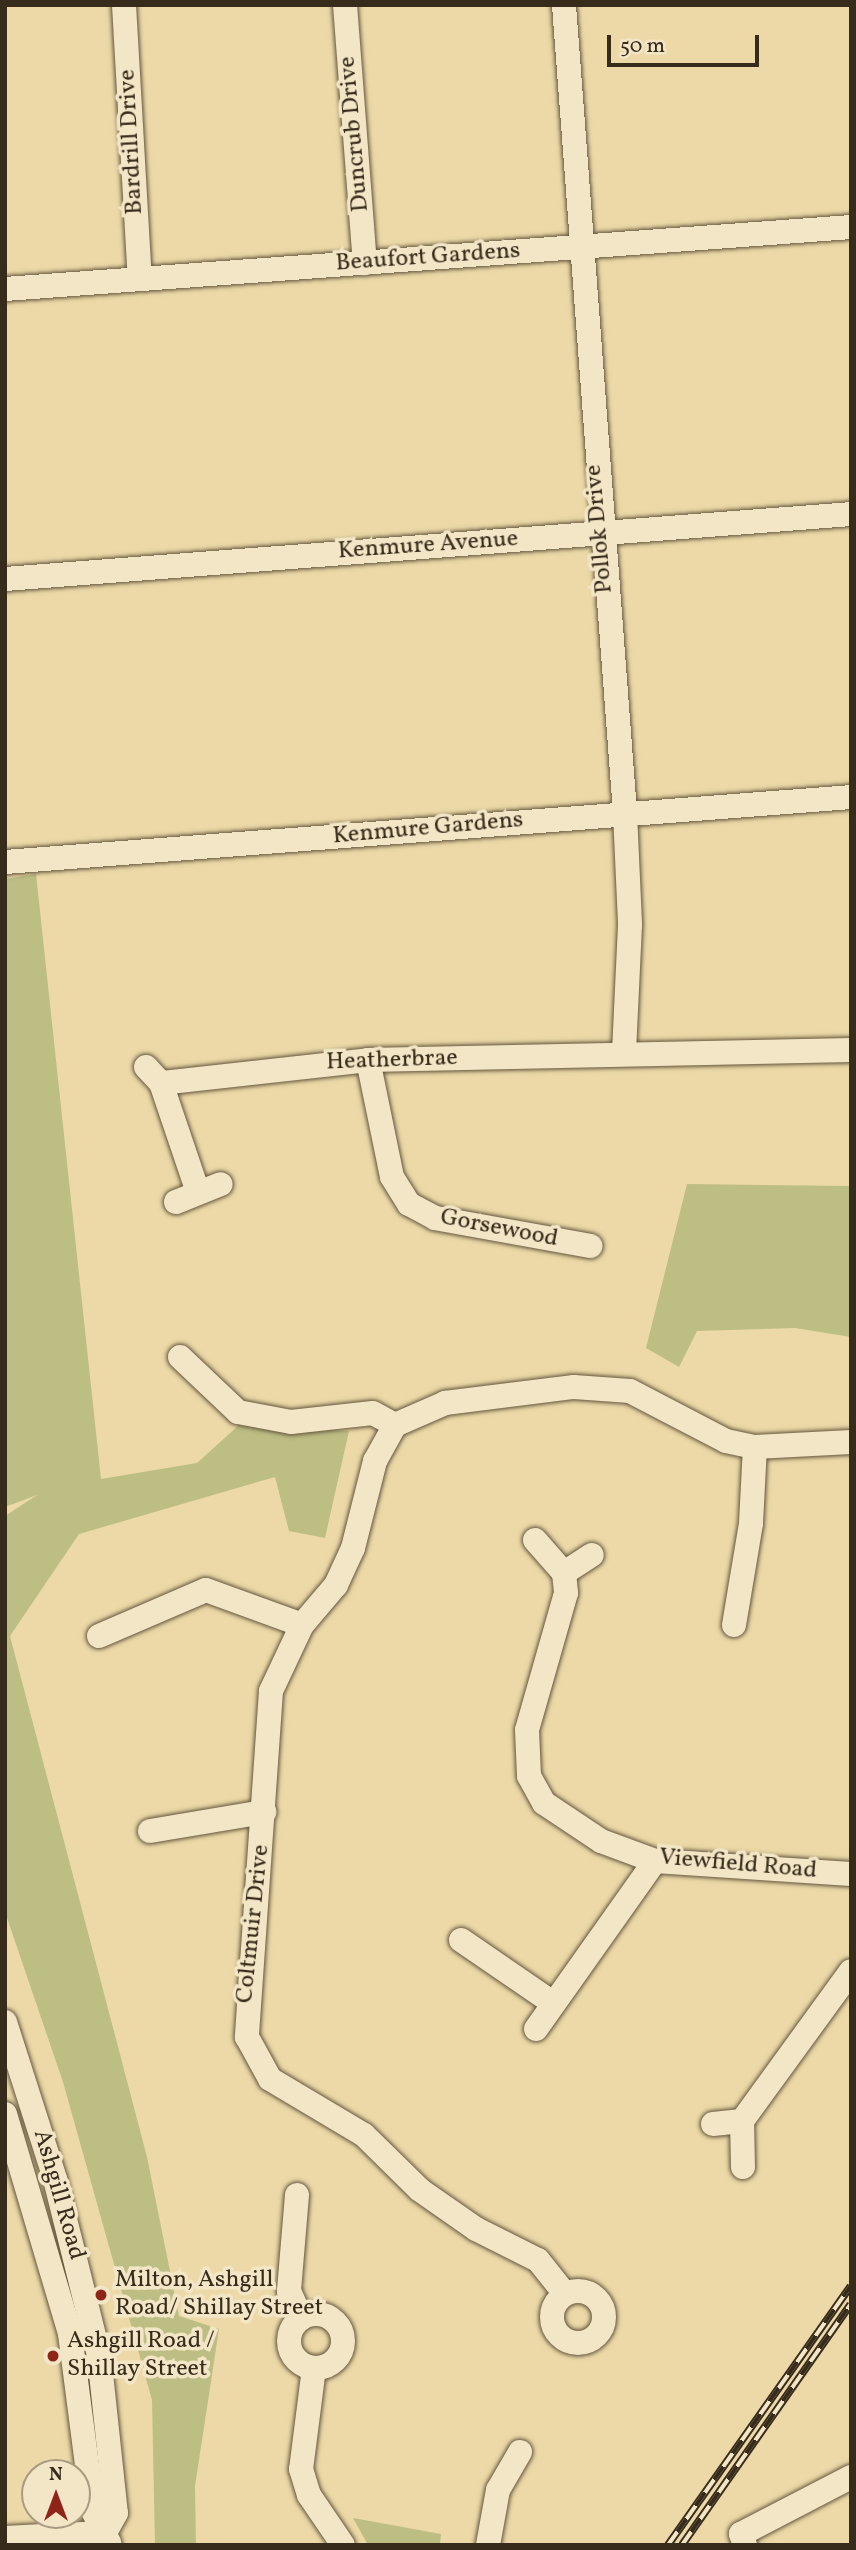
<!DOCTYPE html>
<html>
<head>
<meta charset="utf-8">
<style>
  body { margin:0 }
  #map { position:relative; width:856px; height:2550px; overflow:hidden; background:#ecd9a7; font-family:Vollkorn,serif }
  div>[style] { position:absolute }
  .green>* { inset:0; background:#bcbe84 }
  .roads { filter:drop-shadow(0 0 2px #64563f) drop-shadow(0 0 2px #64563f) }
  .minor>* { height:24px; margin:-12px; padding:0 12px; transform-origin:12px; border-radius:12px; background:#f3e6c6 }
  .minor>.ring { margin:-12px; padding:0; box-sizing:content-box; background:none; border:24px solid #f3e6c6; border-radius:50% }
  .rail>* { height:8px; margin-top:-4px; transform-origin:0; background:repeating-linear-gradient(90deg,#f3e6c6 0 16px,#372b1c 0 32px); box-sizing:border-box; border-block:2px solid #372b1c }
  .dots>* { width:19px; height:19px; translate:-50% -50%; box-sizing:border-box; border:4px solid #f3e6c6; border-radius:50% }
  span { translate:-50% -50%; white-space:nowrap; text-align:center; line-height:1.15; -webkit-text-stroke:7px #f3e6c6; paint-order:stroke }
  .street-label { font-size:24px; color:#372b1c }
  .poi-label { font-size:24px; color:#372b1c }
  .left { translate:0 -50%; text-align:left }
  .frame { position:absolute; inset:0; border:7px solid #372b1c; pointer-events:none }
  .north { position:absolute; left:21px; top:2459px; width:70px; height:70px; box-sizing:border-box; background:#f3e6c6; border:2px solid #a89b82; border-radius:50%; rotate:0deg; font-size:19px; font-weight:700; line-height:28px; text-align:center; color:#372b1c }
  .north::after { content:''; display:block; margin:auto; width:24px; height:32px; background:#8f2418; clip-path:polygon(50% 0,100% 100%,50% 72%,0 100%) }
  .scale { position:absolute; left:607px; top:35px; width:152px; height:32px; box-sizing:border-box; border:4px solid #372b1c; border-top:0; padding-left:9px; font-size:21px; line-height:24px; white-space:nowrap; color:#372b1c; -webkit-text-stroke:5px #f3e6c6; paint-order:stroke }
</style>
</head>
<body>
<div id="map">
  <div class="green">
    <i style="clip-path:polygon(36px 874px,101px 1479px,197px 1463px,239px 1425px,349px 1431px,325px 1538px,289px 1531px,275px 1477px,79px 1534px,10px 1636px,147px 2157px,179px 2316px,219px 2329px,195px 2486px,196px 2545px,155px 2545px,152px 2400px,63px 2082px,5px 1912px,5px 1516px,37px 1495px,5px 1507px,5px 879px)"></i>
    <i style="clip-path:polygon(687px 1184px,851px 1186px,851px 1337px,795px 1328px,697px 1331px,679px 1367px,646px 1348px)"></i>
    <i style="clip-path:polygon(353px 2518px,441px 2534px,440px 2545px,368px 2545px)"></i>
  </div>
  <div class="roads">
    <div class="minor">
      <i style="left:124px;top:5px;width:274px;rotate:86.7deg"></i>
      <i style="left:345px;top:5px;width:259px;rotate:85.6deg"></i>
      <i style="left:564px;top:5px;width:810px;rotate:85.68deg"></i>
      <i style="left:625px;top:813px;width:112px;rotate:87.4deg"></i>
      <i style="left:630px;top:925px;width:128px;rotate:92.7deg"></i>
      <i style="left:5px;top:289px;width:848px;rotate:-4.19deg"></i>
      <i style="left:5px;top:579px;width:848px;rotate:-4.39deg"></i>
      <i style="left:5px;top:862px;width:848px;rotate:-4.39deg"></i>
      <i style="left:368px;top:1060px;width:119px;rotate:78.4deg"></i>
      <i style="left:392px;top:1177px;width:32px;rotate:58deg"></i>
      <i style="left:409px;top:1204px;width:30px;rotate:28deg"></i>
      <i style="left:435px;top:1218px;width:158px;rotate:10.2deg"></i>
      <i style="left:146px;top:1067px;width:22px;rotate:47deg"></i>
      <i style="left:161px;top:1083px;width:115px;rotate:71.3deg"></i>
      <i style="left:161px;top:1083px;width:208px;rotate:-6.3deg"></i>
      <i style="left:368px;top:1060px;width:483px;rotate:-1.2deg"></i>
      <i style="left:176px;top:1202px;width:48px;rotate:-21.8deg"></i>
      <i style="left:180px;top:1357px;width:80px;rotate:43.5deg"></i>
      <i style="left:238px;top:1412px;width:54px;rotate:10.7deg"></i>
      <i style="left:291px;top:1422px;width:82px;rotate:-6.3deg"></i>
      <i style="left:373px;top:1413px;width:25px;rotate:29deg"></i>
      <i style="left:395px;top:1425px;width:41px;rotate:119.1deg"></i>
      <i style="left:375px;top:1461px;width:90px;rotate:104.2deg"></i>
      <i style="left:353px;top:1548px;width:41px;rotate:114.7deg"></i>
      <i style="left:336px;top:1585px;width:52px;rotate:130.4deg"></i>
      <i style="left:302px;top:1625px;width:73px;rotate:115.2deg"></i>
      <i style="left:271px;top:1691px;width:347px;rotate:94deg"></i>
      <i style="left:247px;top:2037px;width:48px;rotate:61.3deg"></i>
      <i style="left:270px;top:2079px;width:109px;rotate:30.8deg"></i>
      <i style="left:364px;top:2135px;width:78px;rotate:44.5deg"></i>
      <i style="left:420px;top:2190px;width:68px;rotate:34.9deg"></i>
      <i style="left:476px;top:2229px;width:69px;rotate:26.6deg"></i>
      <i style="left:538px;top:2260px;width:43px;rotate:51.5deg"></i>
      <i style="left:395px;top:1425px;width:55px;rotate:-23.7deg"></i>
      <i style="left:445px;top:1403px;width:130px;rotate:-7.1deg"></i>
      <i style="left:574px;top:1387px;width:56px;rotate:4.1deg"></i>
      <i style="left:630px;top:1391px;width:108px;rotate:27.5deg"></i>
      <i style="left:726px;top:1441px;width:30px;rotate:12deg"></i>
      <i style="left:755px;top:1447px;width:96px;rotate:-3deg"></i>
      <i style="left:535px;top:1540px;width:44px;rotate:48.7deg"></i>
      <i style="left:564px;top:1573px;width:20px;rotate:84deg"></i>
      <i style="left:566px;top:1593px;width:142px;rotate:105.9deg"></i>
      <i style="left:527px;top:1730px;width:46px;rotate:87.5deg"></i>
      <i style="left:529px;top:1776px;width:31px;rotate:61deg"></i>
      <i style="left:544px;top:1803px;width:69px;rotate:33.7deg"></i>
      <i style="left:601px;top:1841px;width:58px;rotate:20.3deg"></i>
      <i style="left:655px;top:1861px;width:196px;rotate:3.8deg"></i>
      <i style="left:564px;top:1573px;width:33px;rotate:-33deg"></i>
      <i style="left:734px;top:1625px;width:103px;rotate:-80.5deg"></i>
      <i style="left:751px;top:1523px;width:76px;rotate:-87deg"></i>
      <i style="left:99px;top:1636px;width:116px;rotate:-23.3deg"></i>
      <i style="left:206px;top:1590px;width:102px;rotate:20deg"></i>
      <i style="left:150px;top:1831px;width:116px;rotate:-9.5deg"></i>
      <i style="left:461px;top:1940px;width:112px;rotate:34.4deg"></i>
      <i style="left:5px;top:2022px;width:165px;rotate:72.3deg"></i>
      <i style="left:55px;top:2179px;width:181px;rotate:76deg"></i>
      <i style="left:99px;top:2355px;width:159px;rotate:83.9deg"></i>
      <i style="left:116px;top:2513px;width:37px;rotate:119deg"></i>
      <i style="left:536px;top:2029px;width:206px;rotate:-54.7deg"></i>
      <i style="left:5px;top:2114px;width:229px;rotate:73.5deg"></i>
      <i style="left:70px;top:2334px;width:178px;rotate:82.6deg"></i>
      <i style="left:93px;top:2511px;width:36px;rotate:63deg"></i>
      <i style="left:713px;top:2124px;width:29px;rotate:-6deg"></i>
      <i style="left:743px;top:2167px;width:46px;rotate:-91.2deg"></i>
      <i style="left:742px;top:2121px;width:185px;rotate:-54deg"></i>
      <i style="left:297px;top:2195px;width:96px;rotate:94.8deg"></i>
      <i style="left:289px;top:2291px;width:30px;rotate:66deg"></i>
      <i class="ring" style="left:552px;top:2291px;width:28px;height:28px"></i>
      <i class="ring" style="left:289px;top:2314px;width:30px;height:30px"></i>
      <i style="left:314px;top:2368px;width:102px;rotate:97.3deg"></i>
      <i style="left:301px;top:2469px;width:27px;rotate:73deg"></i>
      <i style="left:309px;top:2495px;width:60px;rotate:55.8deg"></i>
      <i style="left:5px;top:2538px;width:96px;rotate:-3deg"></i>
      <i style="left:488px;top:2545px;width:56px;rotate:-79.7deg"></i>
      <i style="left:498px;top:2490px;width:44px;rotate:-59.9deg"></i>
      <i style="left:745px;top:2545px;width:12px;rotate:-110deg"></i>
      <i style="left:741px;top:2534px;width:124px;rotate:-27.4deg"></i>
    </div>
  </div>
  <div class="rail">
    <i style="left:668px;top:2545px;width:317px;rotate:-54.8deg"></i>
    <i style="left:682px;top:2545px;width:294px;rotate:-55deg"></i>
  </div>
  <div class="dots">
    <i style="left:101px;top:2295px;background:#8f2418"></i>
    <i style="left:53px;top:2356px;background:#8f2418"></i>
  </div>
  <div class="street-label">
    <span style="left:355px;top:134px;rotate:-95deg">Duncrub Drive</span>
    <span style="left:132px;top:142px;rotate:-93deg">Bardrill Drive</span>
    <span style="left:428px;top:258px;rotate:-4deg">Beaufort Gardens</span>
    <span style="left:600px;top:529px;rotate:-95deg">Pollok Drive</span>
    <span style="left:428px;top:546px;rotate:-4deg">Kenmure Avenue</span>
    <span style="left:428px;top:829px;rotate:-5deg">Kenmure Gardens</span>
    <span style="left:392px;top:1061px;rotate:-2deg">Heatherbrae</span>
    <span style="left:499px;top:1229px;rotate:11deg">Gorsewood</span>
    <span style="left:738px;top:1865px;rotate:5deg">Viewfield Road</span>
    <span style="left:254px;top:1924px;rotate:-84deg">Coltmuir Drive</span>
    <span style="left:58px;top:2195px;rotate:74deg">Ashgill Road</span>
  </div>
  <div class="poi-label">
    <span class="left" style="left:115px;top:2295px">Milton, Ashgill<br>Road/ Shillay Street</span>
    <span class="left" style="left:67px;top:2356px">Ashgill Road /<br>Shillay Street</span>
  </div>
  <div class="frame"></div>
  <div class="north">N</div>
  <div class="scale">50 m</div>
</div>
</body>
</html>
